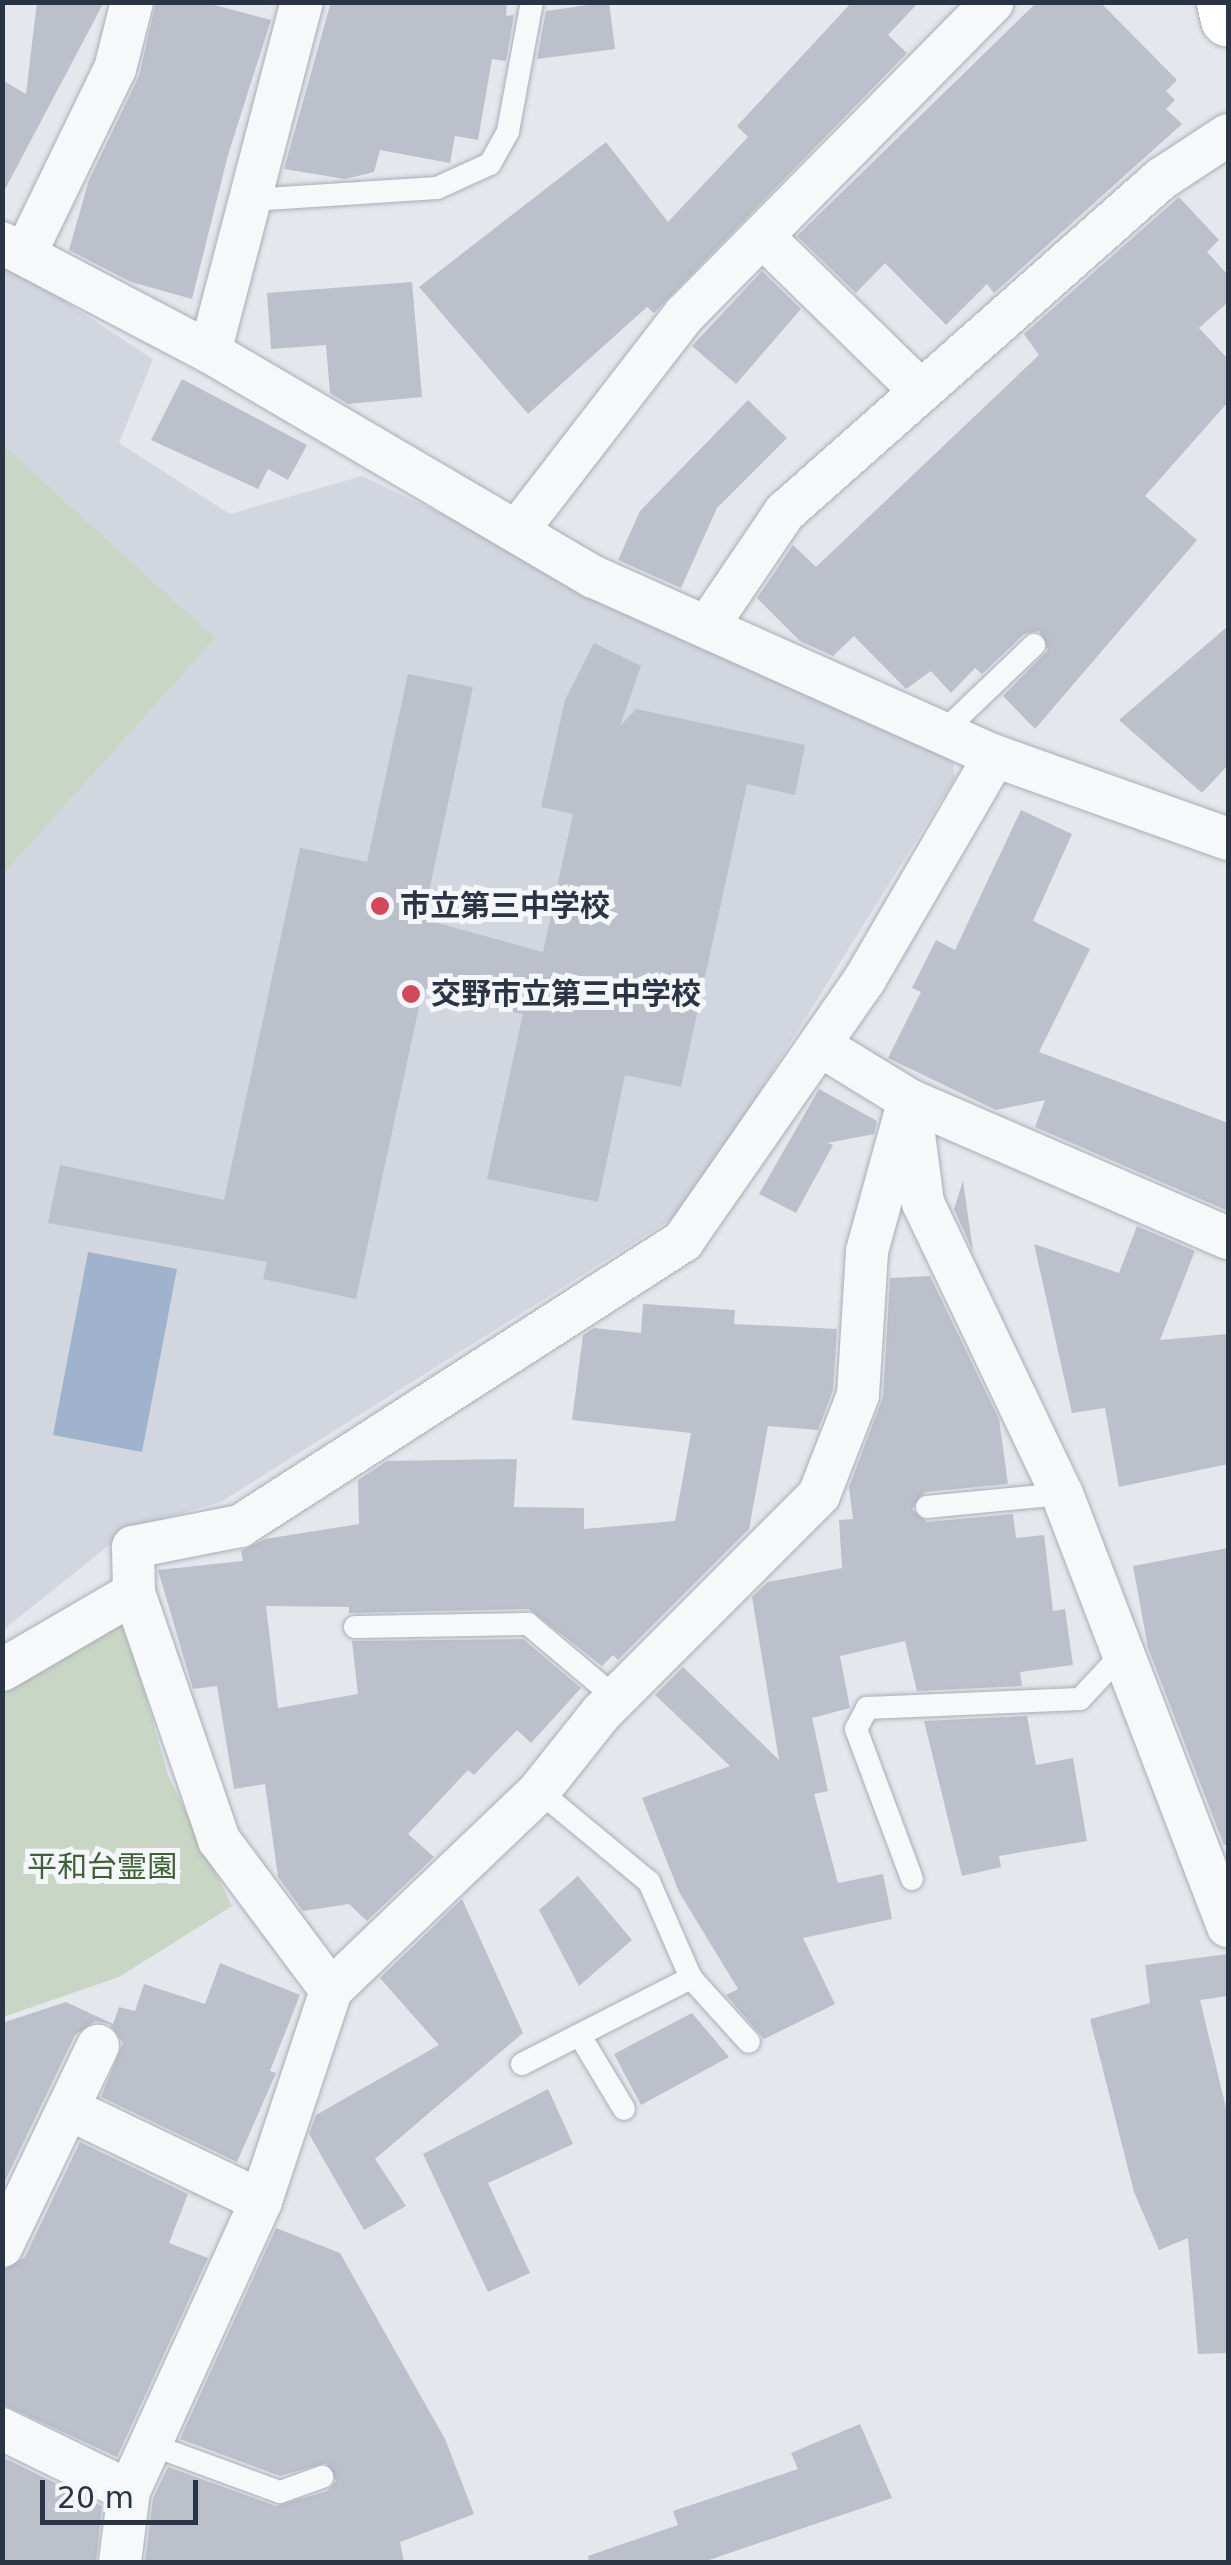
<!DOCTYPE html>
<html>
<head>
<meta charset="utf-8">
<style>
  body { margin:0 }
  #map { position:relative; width:1231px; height:2565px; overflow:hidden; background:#e4e7ec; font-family:"DejaVu Sans","Noto Sans JP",sans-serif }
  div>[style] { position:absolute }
  .built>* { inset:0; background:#d2d6de }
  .green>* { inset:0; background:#c9d6c5 }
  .water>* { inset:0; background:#9fb4cc }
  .building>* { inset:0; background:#bbc0ca }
  .roads { filter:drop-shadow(0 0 2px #a9aeb7) drop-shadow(0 0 2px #a9aeb7) }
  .lane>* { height:22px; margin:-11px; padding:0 11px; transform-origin:11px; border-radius:11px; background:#f7f8fa }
  .street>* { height:42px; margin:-21px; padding:0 21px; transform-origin:21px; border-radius:21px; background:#f7f8fa }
  .secondary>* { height:55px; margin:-27.5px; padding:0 27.5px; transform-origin:27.5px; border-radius:27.5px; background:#fff }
  .dots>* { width:28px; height:28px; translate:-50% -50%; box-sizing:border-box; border:5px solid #f4f6f9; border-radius:50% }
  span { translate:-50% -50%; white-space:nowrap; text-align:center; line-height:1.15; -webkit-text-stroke:10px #f4f6f9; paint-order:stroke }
  .poi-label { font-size:30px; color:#2b3445; font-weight:700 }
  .left { translate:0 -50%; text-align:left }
  .park-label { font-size:30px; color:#3f6138 }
  .frame { position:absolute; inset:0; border:5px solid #2b3445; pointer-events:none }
  .scale { position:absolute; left:40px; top:2480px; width:158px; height:45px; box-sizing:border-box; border:5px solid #2b3445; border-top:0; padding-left:12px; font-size:30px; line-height:35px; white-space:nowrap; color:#2b3445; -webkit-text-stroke:8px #f4f6f9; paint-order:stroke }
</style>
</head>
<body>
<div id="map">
  <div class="built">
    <i style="clip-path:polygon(3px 261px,153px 359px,119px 443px,230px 514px,362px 476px,952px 758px,955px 778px,686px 1210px,221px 1502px,132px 1527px,3px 1630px)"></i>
  </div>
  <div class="green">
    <i style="clip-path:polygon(3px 445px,215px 638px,3px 874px)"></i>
    <i style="clip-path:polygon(114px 1584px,168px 1775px,232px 1906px,119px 1977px,3px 2017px,2px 1660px)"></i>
  </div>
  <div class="water">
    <i style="clip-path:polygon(88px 1252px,177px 1269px,142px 1452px,53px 1435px)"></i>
  </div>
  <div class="building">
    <i style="clip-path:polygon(37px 2px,104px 2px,2px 195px,2px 80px,26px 94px)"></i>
    <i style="clip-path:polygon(156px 2px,203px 2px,271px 20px,228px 155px,192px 299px,131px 282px,69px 250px,89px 180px,139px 76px)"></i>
    <i style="clip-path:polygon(331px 2px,507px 2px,506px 16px,514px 15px,506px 61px,492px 59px,478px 140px,455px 136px,450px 163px,380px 150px,374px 172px,345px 179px,284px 169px)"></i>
    <i style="clip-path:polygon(609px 2px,615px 49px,537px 59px,546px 11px)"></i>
    <i style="clip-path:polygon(852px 2px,919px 2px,888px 35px,907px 53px,654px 313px,647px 307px,528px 414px,419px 287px,606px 142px,668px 222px,748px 137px,737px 126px)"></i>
    <i style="clip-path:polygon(1037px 2px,1100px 2px,1177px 80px,1166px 91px,1175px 100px,1166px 109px,1182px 124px,994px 293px,987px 284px,946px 325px,885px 263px,856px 293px,797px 236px)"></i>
    <i style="clip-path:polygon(1179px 197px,1219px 240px,1207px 252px,1228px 275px,1228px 302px,1199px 328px,1228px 359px,1228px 402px,1145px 496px,1197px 540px,1035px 729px,1003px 696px,1048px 650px,1039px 631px,1024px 634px,982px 674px,975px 668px,951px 693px,931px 671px,906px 689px,854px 636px,833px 656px,800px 641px,757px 598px,793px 545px,816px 567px,1039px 355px,1024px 334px)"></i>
    <i style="clip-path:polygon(762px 271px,801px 309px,736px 384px,692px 346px)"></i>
    <i style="clip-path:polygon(412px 282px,422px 397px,348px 404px,330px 393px,326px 345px,271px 349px,267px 293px)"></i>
    <i style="clip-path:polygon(182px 379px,307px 445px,288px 480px,268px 469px,258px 489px,151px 440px)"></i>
    <i style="clip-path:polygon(748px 400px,787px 438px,717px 508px,681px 588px,618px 560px,640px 511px)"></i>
    <i style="clip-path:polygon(1228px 626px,1228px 765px,1202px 793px,1119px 720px)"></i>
    <i style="clip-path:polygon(594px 643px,641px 666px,620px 726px,636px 709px,805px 745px,795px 795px,747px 784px,681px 1087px,625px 1075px,598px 1202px,487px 1179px,523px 1014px,422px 993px,356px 1299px,263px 1279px,267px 1262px,48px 1223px,60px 1165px,224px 1200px,300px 848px,367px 862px,408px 674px,473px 687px,423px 919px,543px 952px,573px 814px,541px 807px,565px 700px)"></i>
    <i style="clip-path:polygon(1021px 810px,1072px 834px,1033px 921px,1090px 949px,1039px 1052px,1228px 1123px,1228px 1211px,1035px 1127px,1045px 1100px,996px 1110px,888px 1058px,921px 992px,912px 988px,936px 940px,955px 950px)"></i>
    <i style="clip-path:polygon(819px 1089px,877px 1121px,874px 1134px,827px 1143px,833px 1145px,796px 1213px,759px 1194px)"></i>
    <i style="clip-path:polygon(963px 1181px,973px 1251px,954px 1209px)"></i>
    <i style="clip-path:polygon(1137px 1226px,1195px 1251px,1160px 1340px,1228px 1334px,1228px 1464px,1119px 1487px,1105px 1408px,1072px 1413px,1034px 1244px,1119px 1273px)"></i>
    <i style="clip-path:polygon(930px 1276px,999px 1419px,1008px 1484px,925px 1492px,912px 1509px,927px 1522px,1013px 1514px,1016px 1538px,1044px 1535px,1053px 1611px,1065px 1609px,1073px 1665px,1020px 1672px,1022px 1686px,917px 1691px,905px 1641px,840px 1656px,850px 1708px,812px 1718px,828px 1791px,814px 1794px,838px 1883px,883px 1874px,892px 1919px,803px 1938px,835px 2004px,764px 2039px,726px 1995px,738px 1989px,679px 1892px,642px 1798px,730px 1766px,655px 1695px,683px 1667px,779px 1760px,752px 1597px,768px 1582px,842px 1568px,839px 1520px,853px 1519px,849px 1487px,883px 1397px,890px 1278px)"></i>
    <i style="clip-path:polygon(643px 1304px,735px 1310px,734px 1324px,837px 1329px,833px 1390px,818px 1430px,768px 1426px,749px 1529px,618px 1660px,613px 1655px,602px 1666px,529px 1609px,349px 1613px,349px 1607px,266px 1606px,278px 1708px,358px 1694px,352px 1641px,523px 1639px,581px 1688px,531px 1743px,517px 1730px,474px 1775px,468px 1770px,408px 1834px,434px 1857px,367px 1921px,349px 1904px,303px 1911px,278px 1877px,265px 1784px,234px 1789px,217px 1686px,193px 1689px,158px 1570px,243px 1561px,241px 1551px,265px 1539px,359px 1524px,358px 1480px,387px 1461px,517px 1459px,514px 1507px,584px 1508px,584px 1529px,675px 1521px,691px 1433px,572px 1420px,583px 1335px,594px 1328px,641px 1333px)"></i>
    <i style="clip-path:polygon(1228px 1548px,1228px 1844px,1224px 1845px,1148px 1648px,1133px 1566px)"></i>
    <i style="clip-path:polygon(1027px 1716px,1036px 1765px,1073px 1758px,1087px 1841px,999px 1856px,1001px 1867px,962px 1876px,924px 1721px)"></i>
    <i style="clip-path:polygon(578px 1876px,632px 1940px,579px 1986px,539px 1910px)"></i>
    <i style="clip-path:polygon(462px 1899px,523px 2033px,375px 2159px,406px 2206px,364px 2230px,309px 2134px,316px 2115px,439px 2045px,380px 1978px)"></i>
    <i style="clip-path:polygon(1228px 1954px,1228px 1996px,1200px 2000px,1228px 2116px,1228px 2353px,1198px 2354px,1188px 2238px,1159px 2250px,1134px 2192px,1090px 2019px,1150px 2003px,1145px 1965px)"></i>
    <i style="clip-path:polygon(220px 1963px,300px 1995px,270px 2071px,276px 2073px,237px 2162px,101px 2097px,123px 2043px,110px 2024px,95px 2021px,75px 2035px,2px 2187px,2px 2023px,66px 2002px,113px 2024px,119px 2007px,135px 2011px,144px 1984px,205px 2004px)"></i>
    <i style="clip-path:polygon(692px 2013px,729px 2057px,641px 2105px,614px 2054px)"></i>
    <i style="clip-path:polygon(548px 2089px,573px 2144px,488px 2183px,530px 2273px,488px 2292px,423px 2154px)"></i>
    <i style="clip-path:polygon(80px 2142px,188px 2194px,169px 2243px,208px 2258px,117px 2457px,2px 2404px,2px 2271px,25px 2257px)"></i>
    <i style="clip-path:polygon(276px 2228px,340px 2253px,445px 2439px,474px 2514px,400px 2542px,404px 2562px,145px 2562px,153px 2498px,168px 2467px,276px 2506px,327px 2491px,336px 2481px,326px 2463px,280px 2476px,180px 2439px)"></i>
    <i style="clip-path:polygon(860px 2424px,892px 2498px,703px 2562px,589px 2562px,588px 2556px,678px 2525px,673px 2511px,798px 2469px,791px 2453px)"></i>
    <i style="clip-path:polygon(2px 2457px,102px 2506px,96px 2562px,2px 2562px)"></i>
  </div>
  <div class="roads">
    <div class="lane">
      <i style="left:251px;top:200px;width:186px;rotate:-3.7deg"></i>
      <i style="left:437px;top:188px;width:58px;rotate:-24.4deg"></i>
      <i style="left:490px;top:164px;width:38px;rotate:-61deg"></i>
      <i style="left:508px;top:131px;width:131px;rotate:-79.5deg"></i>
      <i style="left:943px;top:732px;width:126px;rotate:-43.7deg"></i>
      <i style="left:927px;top:1507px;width:136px;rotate:-5.5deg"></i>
      <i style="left:355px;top:1627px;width:173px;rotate:-1deg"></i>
      <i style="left:528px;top:1624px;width:115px;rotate:40.1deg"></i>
      <i style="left:912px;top:1879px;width:160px;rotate:-110.5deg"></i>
      <i style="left:856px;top:1729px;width:24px;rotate:-62deg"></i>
      <i style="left:867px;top:1708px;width:213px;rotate:-2.4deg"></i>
      <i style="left:1080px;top:1699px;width:62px;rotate:-47deg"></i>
      <i style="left:691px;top:1978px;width:86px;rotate:47.8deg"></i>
      <i style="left:580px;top:2036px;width:85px;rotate:58.9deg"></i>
      <i style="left:522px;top:2064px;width:190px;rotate:-27deg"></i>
      <i style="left:691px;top:1978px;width:105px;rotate:-113.6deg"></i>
      <i style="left:649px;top:1882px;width:143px;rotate:-140.4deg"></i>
      <i style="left:152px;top:2445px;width:136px;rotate:20.2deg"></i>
      <i style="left:280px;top:2492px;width:45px;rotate:-19.7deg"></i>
    </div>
    <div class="street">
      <i style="left:762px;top:236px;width:221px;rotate:44.3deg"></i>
      <i style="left:2px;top:243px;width:235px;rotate:27.7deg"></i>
      <i style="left:210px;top:352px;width:445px;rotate:30.4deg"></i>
      <i style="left:594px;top:577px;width:439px;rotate:24.1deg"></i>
      <i style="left:995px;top:756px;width:247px;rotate:19.6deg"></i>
      <i style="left:25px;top:254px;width:206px;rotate:-64.1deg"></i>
      <i style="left:115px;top:69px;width:69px;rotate:-75.8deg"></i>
      <i style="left:210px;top:352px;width:362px;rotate:-75.3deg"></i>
      <i style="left:517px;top:531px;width:274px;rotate:-52.3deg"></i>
      <i style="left:685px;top:314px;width:438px;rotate:-45.4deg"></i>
      <i style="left:707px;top:627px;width:139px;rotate:-55.9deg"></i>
      <i style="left:785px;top:512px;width:502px;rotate:-41.53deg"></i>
      <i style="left:1161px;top:179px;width:80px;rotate:-33.3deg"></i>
      <i style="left:909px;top:1100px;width:348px;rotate:23.4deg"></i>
      <i style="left:912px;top:1119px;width:85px;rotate:82.5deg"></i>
      <i style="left:923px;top:1203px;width:322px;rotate:64.5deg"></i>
      <i style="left:1062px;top:1494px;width:463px;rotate:69deg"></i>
      <i style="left:134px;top:1593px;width:261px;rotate:71deg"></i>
      <i style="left:219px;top:1840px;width:187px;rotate:53.3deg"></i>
      <i style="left:2px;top:1670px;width:153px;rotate:-30.3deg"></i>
      <i style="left:134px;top:1593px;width:46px;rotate:-91.2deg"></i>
      <i style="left:133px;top:1547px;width:109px;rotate:-11.1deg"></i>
      <i style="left:240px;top:1526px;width:527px;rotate:-32.75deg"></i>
      <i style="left:683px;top:1241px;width:319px;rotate:-55.2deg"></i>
      <i style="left:865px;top:979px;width:258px;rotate:-59.8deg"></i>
      <i style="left:69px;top:2109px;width:213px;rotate:25.6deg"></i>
      <i style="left:2px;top:2246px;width:222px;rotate:-64.4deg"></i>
      <i style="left:2px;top:2429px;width:141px;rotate:26deg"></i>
      <i style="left:120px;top:2562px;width:72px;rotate:-82.8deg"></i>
      <i style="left:129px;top:2491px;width:319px;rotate:-65.5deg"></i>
      <i style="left:261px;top:2201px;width:222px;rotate:-71.6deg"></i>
      <i style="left:331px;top:1990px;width:288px;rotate:-43.7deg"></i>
      <i style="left:539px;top:1791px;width:100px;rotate:-51.5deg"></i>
      <i style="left:601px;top:1713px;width:308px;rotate:-45deg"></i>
      <i style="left:819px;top:1495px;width:107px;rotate:-68.7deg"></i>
      <i style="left:858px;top:1395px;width:144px;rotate:-86.4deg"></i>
      <i style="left:867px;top:1251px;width:157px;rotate:-74.5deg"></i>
      <i style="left:909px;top:1100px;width:103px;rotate:-148.5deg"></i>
    </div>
    <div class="secondary">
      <i style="left:1224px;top:2px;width:17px;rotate:77deg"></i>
    </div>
  </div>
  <div class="dots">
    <i style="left:380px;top:906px;background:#d1495b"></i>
    <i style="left:411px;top:994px;background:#d1495b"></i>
  </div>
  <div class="poi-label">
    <span class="left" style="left:400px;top:906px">市立第三中学校</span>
    <span class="left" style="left:431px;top:994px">交野市立第三中学校</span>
  </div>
  <div class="park-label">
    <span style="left:102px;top:1867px">平和台霊園</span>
  </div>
  <div class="frame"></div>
  <div class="scale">20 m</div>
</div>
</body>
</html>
